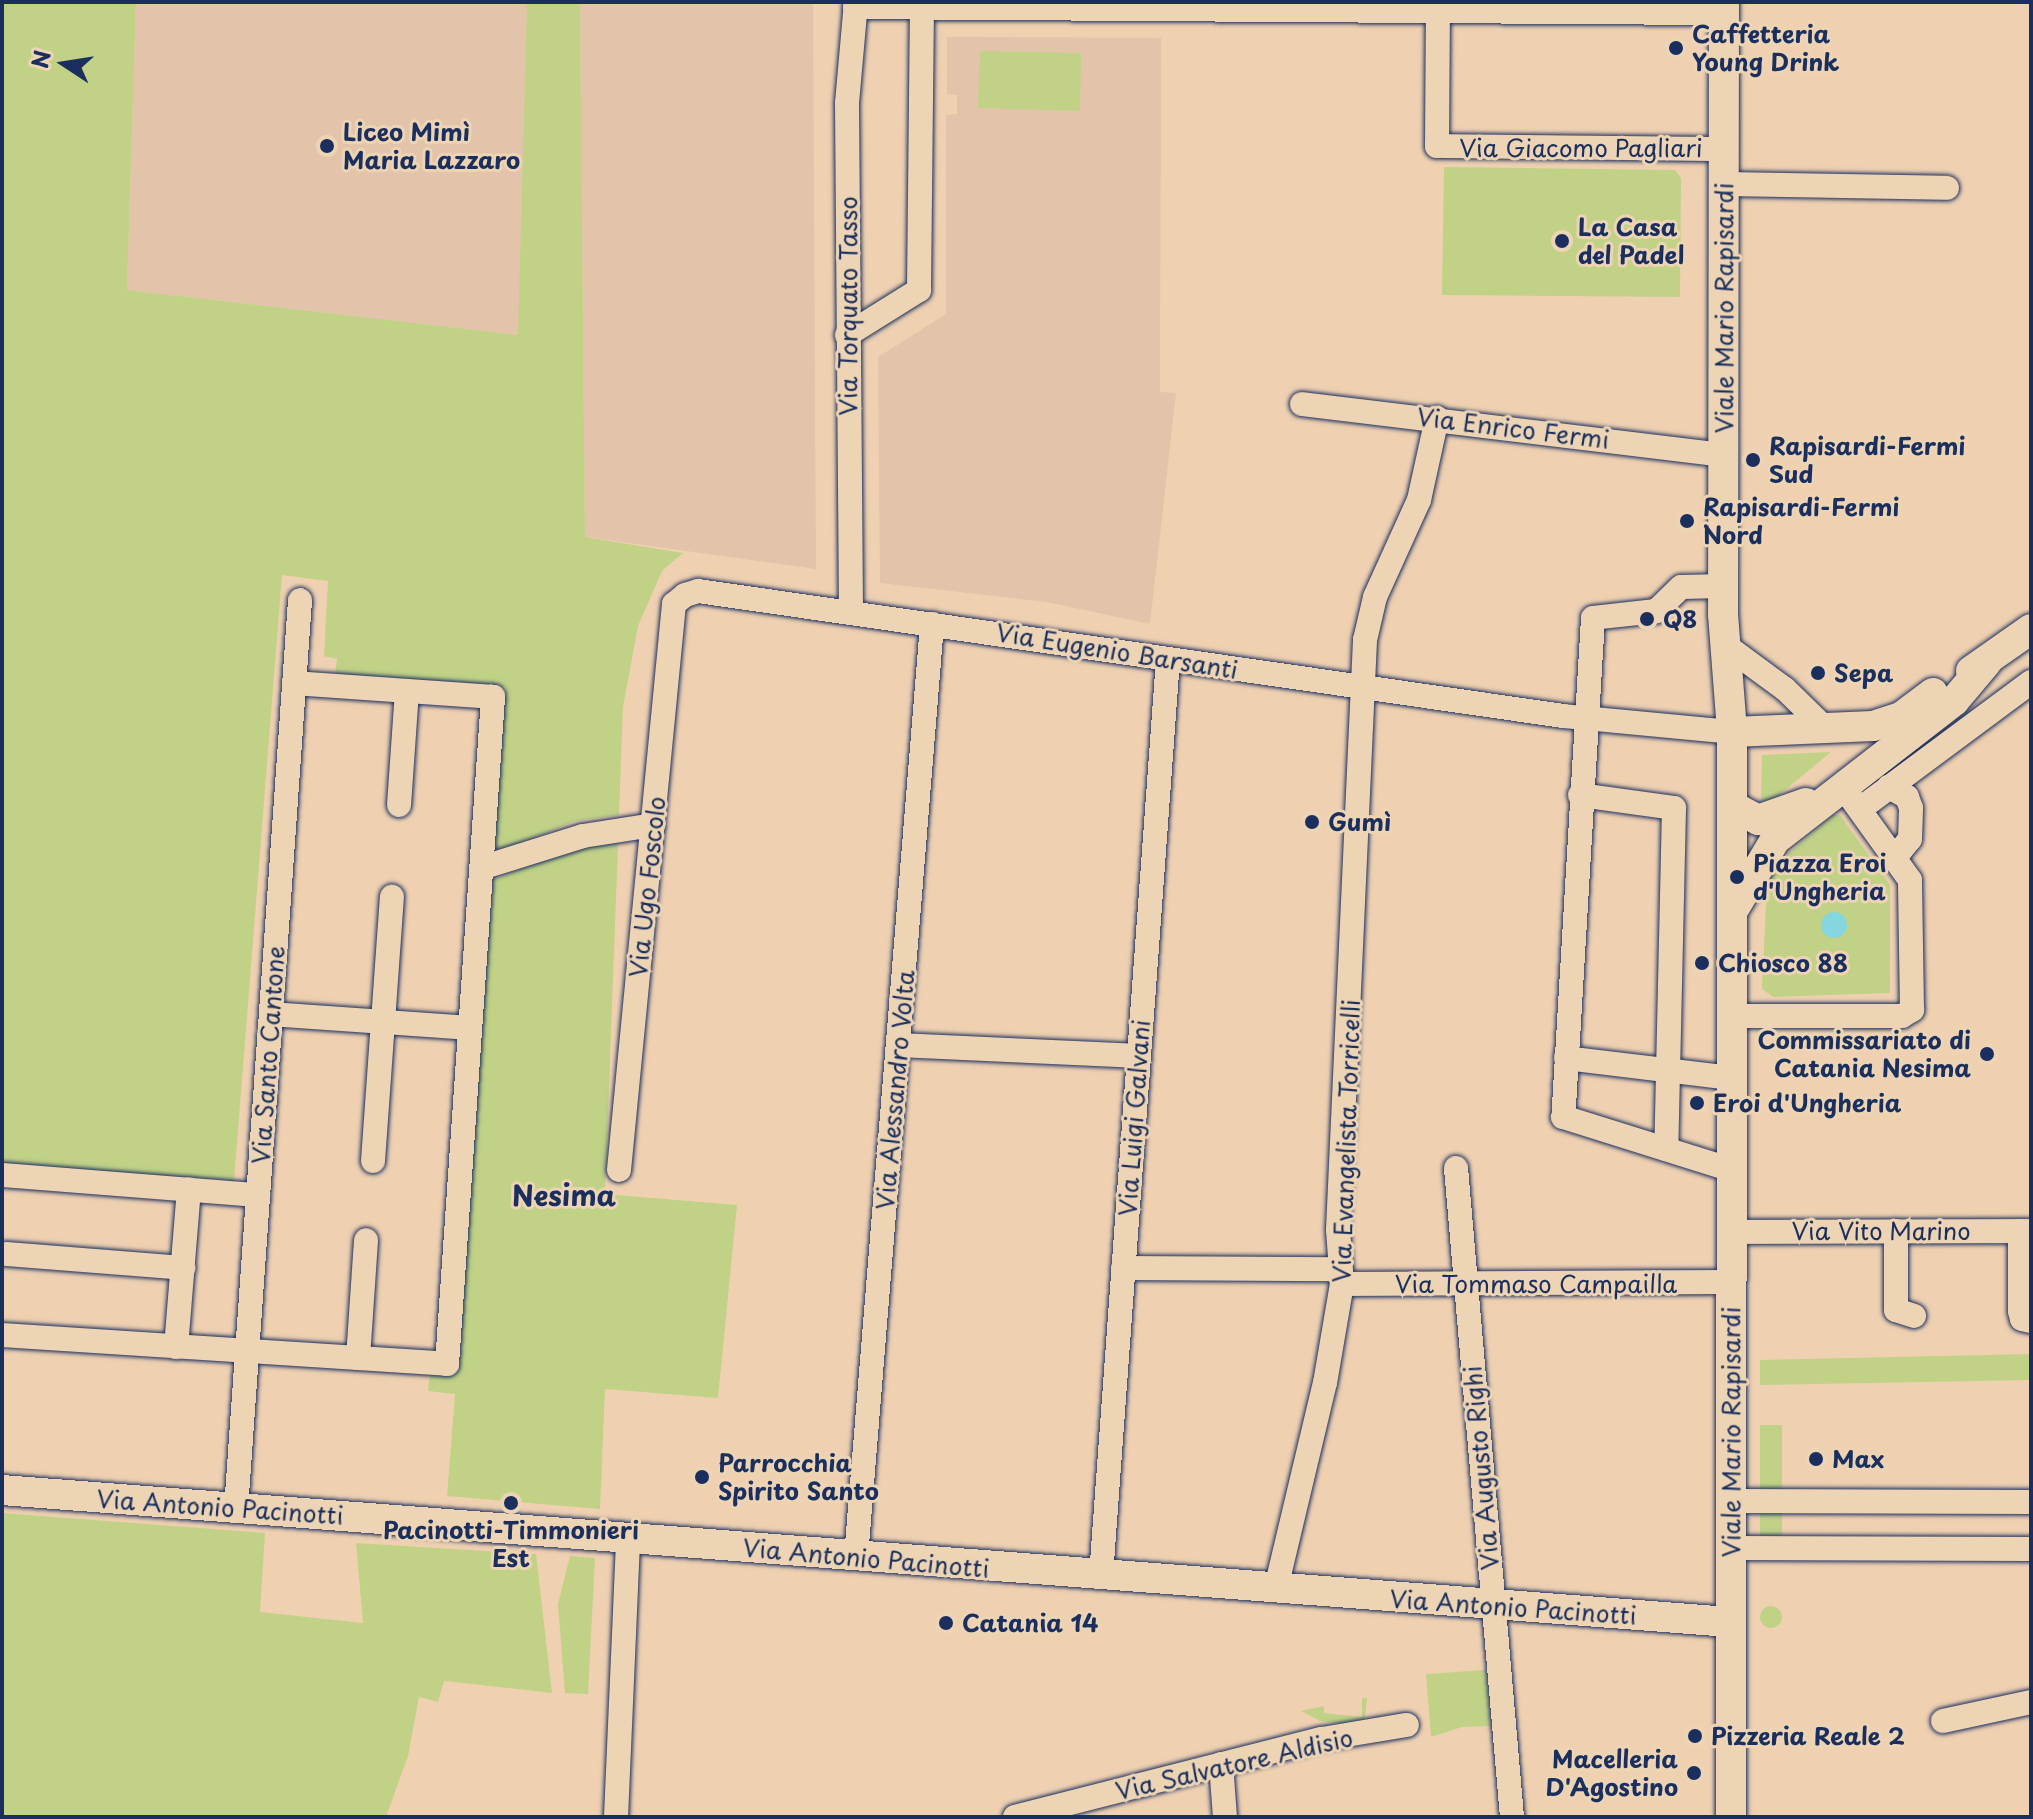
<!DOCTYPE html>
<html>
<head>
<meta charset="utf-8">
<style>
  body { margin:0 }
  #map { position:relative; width:2033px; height:1819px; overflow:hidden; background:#efd1b2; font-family:"Playpen Sans",sans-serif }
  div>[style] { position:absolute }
  .built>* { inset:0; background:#e3c3aa }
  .green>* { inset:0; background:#c1d287 }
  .round { border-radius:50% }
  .water>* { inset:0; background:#85d6de }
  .roads { filter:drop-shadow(0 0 2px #1b2f5e) drop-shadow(0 0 2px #1b2f5e) }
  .minor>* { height:24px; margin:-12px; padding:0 12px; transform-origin:12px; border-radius:12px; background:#ecd4b4 }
  .major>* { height:30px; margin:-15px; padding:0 15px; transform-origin:15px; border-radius:15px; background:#ecd4b4 }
  .dots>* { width:22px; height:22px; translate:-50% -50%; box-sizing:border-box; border:4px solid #ecd4b4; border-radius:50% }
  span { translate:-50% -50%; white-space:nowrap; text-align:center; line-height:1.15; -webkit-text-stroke:6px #ecd4b4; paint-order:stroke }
  .poi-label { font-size:24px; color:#1b2f5e; font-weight:700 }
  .left { translate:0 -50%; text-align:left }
  .right { translate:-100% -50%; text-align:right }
  .street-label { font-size:24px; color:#1b2f5e }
  .quarter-label { font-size:28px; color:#1b2f5e; font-weight:700 }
  .frame { position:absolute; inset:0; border:4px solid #1b2f5e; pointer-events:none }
  .north { position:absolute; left:24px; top:24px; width:80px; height:80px; -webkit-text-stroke:6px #ecd4b4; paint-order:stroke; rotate:282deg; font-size:22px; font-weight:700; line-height:32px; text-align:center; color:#1b2f5e }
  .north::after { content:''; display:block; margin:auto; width:28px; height:36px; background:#1b2f5e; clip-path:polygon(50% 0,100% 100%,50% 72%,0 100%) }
</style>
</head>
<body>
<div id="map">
  <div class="built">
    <i style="clip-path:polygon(136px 2px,527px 2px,519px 335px,127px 290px)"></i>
    <i style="clip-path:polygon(580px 2px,813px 2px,816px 569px,585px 537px)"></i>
    <i style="clip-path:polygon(947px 37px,1161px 38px,1160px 392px,1176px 393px,1150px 624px,1047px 602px,880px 583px,878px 357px,946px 314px,946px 115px,957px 114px,957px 95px,947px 94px)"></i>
  </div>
  <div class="green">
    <i style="clip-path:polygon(2px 2px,136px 2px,127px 290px,518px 335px,527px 2px,580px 2px,585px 537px,683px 553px,662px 571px,638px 626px,623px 707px,619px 815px,575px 821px,494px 854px,506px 687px,335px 674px,337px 659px,324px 656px,328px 581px,282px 575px,234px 1181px,2px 1164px)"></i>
    <i style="clip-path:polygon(980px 51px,1081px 53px,1080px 111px,978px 108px)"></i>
    <i style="clip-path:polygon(1444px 167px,1675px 170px,1681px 178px,1680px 297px,1442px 295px)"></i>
    <i style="clip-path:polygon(1831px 752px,1768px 804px,1761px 801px,1762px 755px)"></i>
    <i style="clip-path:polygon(1833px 815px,1840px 815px,1890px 885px,1890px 993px,1773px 997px,1762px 989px,1767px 883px,1780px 861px)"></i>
    <i style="clip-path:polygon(618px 844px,605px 1194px,737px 1205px,718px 1398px,605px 1389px,600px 1509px,447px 1496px,455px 1394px,428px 1391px,430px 1372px,456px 1374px,493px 880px,572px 848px)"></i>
    <i style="clip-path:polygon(2031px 1354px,2031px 1380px,1760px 1385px,1760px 1360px)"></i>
    <i style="clip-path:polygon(1760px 1425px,1782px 1425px,1782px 1495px,1760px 1495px)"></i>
    <i style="clip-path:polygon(1760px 1510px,1782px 1510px,1782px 1544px,1760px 1544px)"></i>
    <i style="clip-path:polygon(2px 1513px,265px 1533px,260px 1612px,363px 1623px,356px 1543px,536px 1554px,552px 1693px,444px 1681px,438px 1702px,419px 1697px,408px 1756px,386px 1817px,2px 1817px)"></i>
    <i style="clip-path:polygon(570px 1556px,595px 1558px,588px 1694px,565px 1693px,558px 1604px)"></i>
    <i class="round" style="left:1760px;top:1606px;width:22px;height:22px"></i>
    <i style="clip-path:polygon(1486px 1670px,1491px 1726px,1462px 1727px,1431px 1737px,1426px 1674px)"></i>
    <i style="clip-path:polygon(1362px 1698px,1367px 1698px,1364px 1726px,1320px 1721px,1301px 1711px,1324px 1706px,1324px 1713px,1362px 1717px)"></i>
  </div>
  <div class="water">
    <i class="round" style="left:1821px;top:912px;width:26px;height:26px"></i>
  </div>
  <div class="roads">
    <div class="minor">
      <i style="left:1438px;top:2px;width:144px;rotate:90.4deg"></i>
      <i style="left:1437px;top:146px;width:287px;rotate:0.6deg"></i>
      <i style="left:855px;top:7px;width:869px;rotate:0.4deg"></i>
      <i style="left:1724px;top:184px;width:223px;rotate:1deg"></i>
      <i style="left:847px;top:335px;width:85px;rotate:-32deg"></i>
      <i style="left:919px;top:290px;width:284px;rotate:-89.4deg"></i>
      <i style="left:1302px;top:404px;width:424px;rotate:6.9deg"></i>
      <i style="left:1724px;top:586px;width:43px;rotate:178.7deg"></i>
      <i style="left:1681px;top:587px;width:35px;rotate:136deg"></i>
      <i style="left:1656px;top:611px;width:63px;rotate:173.7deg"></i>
      <i style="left:1593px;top:618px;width:500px;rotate:93.4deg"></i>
      <i style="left:1563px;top:1117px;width:177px;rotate:17.4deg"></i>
      <i style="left:851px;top:611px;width:508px;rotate:-90.45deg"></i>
      <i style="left:847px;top:103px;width:101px;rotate:-84.9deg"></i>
      <i style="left:1725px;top:645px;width:74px;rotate:36.3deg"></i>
      <i style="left:1785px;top:689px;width:54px;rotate:44.3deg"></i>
      <i style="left:1580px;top:795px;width:95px;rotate:7.9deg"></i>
      <i style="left:1674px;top:808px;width:341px;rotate:91.3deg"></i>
      <i style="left:399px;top:805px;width:114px;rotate:-86deg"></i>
      <i style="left:1860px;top:809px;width:213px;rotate:-36.6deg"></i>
      <i style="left:1889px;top:851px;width:12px;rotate:-5deg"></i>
      <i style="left:1901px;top:850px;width:14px;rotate:-51deg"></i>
      <i style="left:1910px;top:839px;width:31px;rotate:-88deg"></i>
      <i style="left:1911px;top:808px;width:12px;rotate:-110deg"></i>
      <i style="left:1907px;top:797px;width:21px;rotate:-151deg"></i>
      <i style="left:481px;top:868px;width:107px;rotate:-17.4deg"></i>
      <i style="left:583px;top:836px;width:71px;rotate:-8.9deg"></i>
      <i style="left:271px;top:1014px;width:199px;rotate:4deg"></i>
      <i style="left:1731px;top:1016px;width:171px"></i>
      <i style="left:1902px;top:1016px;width:12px;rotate:-31deg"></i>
      <i style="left:1912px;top:1010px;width:130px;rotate:-90.9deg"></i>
      <i style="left:1910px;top:880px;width:113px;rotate:-125.7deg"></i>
      <i style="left:899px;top:1045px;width:240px;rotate:2.6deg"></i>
      <i style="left:1566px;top:1058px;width:167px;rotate:6.9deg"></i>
      <i style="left:373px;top:1161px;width:265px;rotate:-85.9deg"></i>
      <i style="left:1456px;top:1168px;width:651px;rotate:85.07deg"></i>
      <i style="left:619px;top:1170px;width:569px;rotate:-84.45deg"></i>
      <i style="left:674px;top:604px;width:14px;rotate:-39deg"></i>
      <i style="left:685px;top:595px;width:14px;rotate:-17deg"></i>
      <i style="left:698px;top:591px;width:874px;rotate:8.22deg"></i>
      <i style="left:1563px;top:716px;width:170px;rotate:5.4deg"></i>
      <i style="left:2px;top:1175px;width:257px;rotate:4.5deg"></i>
      <i style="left:1896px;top:1231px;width:79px;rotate:90deg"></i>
      <i style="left:1896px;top:1310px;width:19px;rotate:18deg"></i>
      <i style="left:2020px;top:1231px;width:80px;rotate:90deg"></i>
      <i style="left:2020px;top:1311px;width:8px;rotate:76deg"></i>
      <i style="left:2022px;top:1319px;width:9px;rotate:13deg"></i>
      <i style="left:1731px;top:1232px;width:300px;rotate:-0.2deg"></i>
      <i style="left:6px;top:1254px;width:178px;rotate:4.5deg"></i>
      <i style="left:1123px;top:1268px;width:217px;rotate:0.3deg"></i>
      <i style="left:1342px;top:1284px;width:389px;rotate:-0.3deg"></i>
      <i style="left:2px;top:1335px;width:446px;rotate:3.7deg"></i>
      <i style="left:447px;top:1364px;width:669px;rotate:-86.05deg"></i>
      <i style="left:493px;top:697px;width:199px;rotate:-176deg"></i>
      <i style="left:176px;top:1347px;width:158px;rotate:-85.3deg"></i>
      <i style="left:358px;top:1358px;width:118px;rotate:-86.1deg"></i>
      <i style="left:1731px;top:1501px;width:300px;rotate:0.2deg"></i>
      <i style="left:236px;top:1509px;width:911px;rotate:-85.97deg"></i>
      <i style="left:1731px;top:1548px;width:300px;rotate:0.2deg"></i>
      <i style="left:856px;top:1557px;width:936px;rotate:-85.34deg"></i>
      <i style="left:1101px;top:1576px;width:919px;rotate:-85.82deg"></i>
      <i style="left:1276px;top:1588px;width:211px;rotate:-76.6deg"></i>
      <i style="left:1325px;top:1383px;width:100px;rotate:-80.3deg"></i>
      <i style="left:1342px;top:1284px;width:54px;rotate:-94.2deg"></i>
      <i style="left:1338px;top:1230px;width:591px;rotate:-87.38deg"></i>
      <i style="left:1365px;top:640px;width:44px;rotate:-76.9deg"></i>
      <i style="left:1375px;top:597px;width:107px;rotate:-65.6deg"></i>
      <i style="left:1419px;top:500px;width:84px;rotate:-77.6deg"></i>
      <i style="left:1943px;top:1721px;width:90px;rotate:-12.2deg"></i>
      <i style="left:1221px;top:1764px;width:53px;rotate:85.7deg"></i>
      <i style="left:616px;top:1817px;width:278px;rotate:-87.5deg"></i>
      <i style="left:1015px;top:1817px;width:317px;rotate:-14.3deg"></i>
      <i style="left:1322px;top:1739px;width:86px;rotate:-9.4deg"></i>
    </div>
    <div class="major">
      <i style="left:1724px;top:2px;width:612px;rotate:90.09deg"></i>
      <i style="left:1723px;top:614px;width:118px;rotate:85.6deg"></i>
      <i style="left:1732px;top:732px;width:1085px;rotate:90.05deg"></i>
      <i style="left:1971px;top:671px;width:73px;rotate:-35deg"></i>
      <i style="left:1732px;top:732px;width:141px;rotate:-2.4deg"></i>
      <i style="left:1873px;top:726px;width:29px;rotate:-18deg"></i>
      <i style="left:1901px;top:717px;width:40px;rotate:-37deg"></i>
      <i style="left:1732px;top:806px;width:30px;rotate:28deg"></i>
      <i style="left:1758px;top:820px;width:51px;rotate:-19.5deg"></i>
      <i style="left:1735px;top:907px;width:78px;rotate:-59.2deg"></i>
      <i style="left:1775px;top:840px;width:227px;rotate:-37.8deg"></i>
      <i style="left:1954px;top:701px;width:51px;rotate:-49.8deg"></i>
      <i style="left:2px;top:1490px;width:1734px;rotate:4.37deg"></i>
    </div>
  </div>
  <div class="dots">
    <i style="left:1676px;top:48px;background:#1b2f5e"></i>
    <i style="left:327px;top:146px;background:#1b2f5e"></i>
    <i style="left:1562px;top:241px;background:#1b2f5e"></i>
    <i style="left:1753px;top:460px;background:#1b2f5e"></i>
    <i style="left:1687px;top:521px;background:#1b2f5e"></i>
    <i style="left:1647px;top:619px;background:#1b2f5e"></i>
    <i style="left:1818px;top:673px;background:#1b2f5e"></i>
    <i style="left:1312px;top:822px;background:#1b2f5e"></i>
    <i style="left:1737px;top:877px;background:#1b2f5e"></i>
    <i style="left:1702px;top:963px;background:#1b2f5e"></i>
    <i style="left:1987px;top:1054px;background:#1b2f5e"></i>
    <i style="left:1697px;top:1103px;background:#1b2f5e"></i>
    <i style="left:1816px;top:1459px;background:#1b2f5e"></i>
    <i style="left:702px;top:1477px;background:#1b2f5e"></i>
    <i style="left:511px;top:1503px;background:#1b2f5e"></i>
    <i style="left:946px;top:1623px;background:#1b2f5e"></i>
    <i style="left:1695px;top:1736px;background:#1b2f5e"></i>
    <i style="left:1694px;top:1773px;background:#1b2f5e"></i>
  </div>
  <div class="poi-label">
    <span class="left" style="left:1692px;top:48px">Caffetteria<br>Young Drink</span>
    <span class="left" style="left:343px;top:146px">Liceo Mimì<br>Maria Lazzaro</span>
    <span class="left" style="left:1578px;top:241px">La Casa<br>del Padel</span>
    <span class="left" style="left:1769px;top:460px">Rapisardi-Fermi<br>Sud</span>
    <span class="left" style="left:1703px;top:521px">Rapisardi-Fermi<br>Nord</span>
    <span class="left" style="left:1663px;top:619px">Q8</span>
    <span class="left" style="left:1834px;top:673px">Sepa</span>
    <span class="left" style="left:1328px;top:822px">Gumì</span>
    <span class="left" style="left:1753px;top:877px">Piazza Eroi<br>d'Ungheria</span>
    <span class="left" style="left:1718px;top:963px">Chiosco 88</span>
    <span class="right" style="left:1971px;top:1054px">Commissariato di<br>Catania Nesima</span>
    <span class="left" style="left:1713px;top:1103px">Eroi d'Ungheria</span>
    <span class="left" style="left:1832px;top:1459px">Max</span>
    <span class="left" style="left:718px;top:1477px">Parrocchia<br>Spirito Santo</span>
    <span style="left:511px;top:1544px">Pacinotti-Timmonieri<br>Est</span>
    <span class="left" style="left:962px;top:1623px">Catania 14</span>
    <span class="left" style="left:1711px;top:1736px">Pizzeria Reale 2</span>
    <span class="right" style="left:1678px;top:1773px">Macelleria<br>D'Agostino</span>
  </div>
  <div class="street-label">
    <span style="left:1581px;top:148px">Via Giacomo Pagliari</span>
    <span style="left:848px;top:306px;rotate:-90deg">Via Torquato Tasso</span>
    <span style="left:1724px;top:308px;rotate:-90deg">Viale Mario Rapisardi</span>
    <span style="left:1513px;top:428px;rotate:7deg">Via Enrico Fermi</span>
    <span style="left:1117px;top:651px;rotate:9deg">Via Eugenio Barsanti</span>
    <span style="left:647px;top:887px;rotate:-84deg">Via Ugo Foscolo</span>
    <span style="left:268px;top:1055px;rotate:-86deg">Via Santo Cantone</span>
    <span style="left:895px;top:1090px;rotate:-85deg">Via Alessandro Volta</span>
    <span style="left:1134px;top:1118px;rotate:-86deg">Via Luigi Galvani</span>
    <span style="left:1346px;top:1141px;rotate:-88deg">Via Evangelista Torricelli</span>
    <span style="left:1881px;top:1231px">Via Vito Marino</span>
    <span style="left:1536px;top:1284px">Via Tommaso Campailla</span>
    <span style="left:1731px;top:1432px;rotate:-90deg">Viale Mario Rapisardi</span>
    <span style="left:1481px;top:1468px;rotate:-95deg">Via Augusto Righi</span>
    <span style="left:220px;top:1507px;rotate:4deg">Via Antonio Pacinotti</span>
    <span style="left:866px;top:1558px;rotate:5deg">Via Antonio Pacinotti</span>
    <span style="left:1513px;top:1607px;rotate:4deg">Via Antonio Pacinotti</span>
    <span style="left:1234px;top:1764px;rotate:-13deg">Via Salvatore Aldisio</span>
  </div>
  <div class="quarter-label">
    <span style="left:564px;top:1195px">Nesima</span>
  </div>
  <div class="frame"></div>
  <div class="north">N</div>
</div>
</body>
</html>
